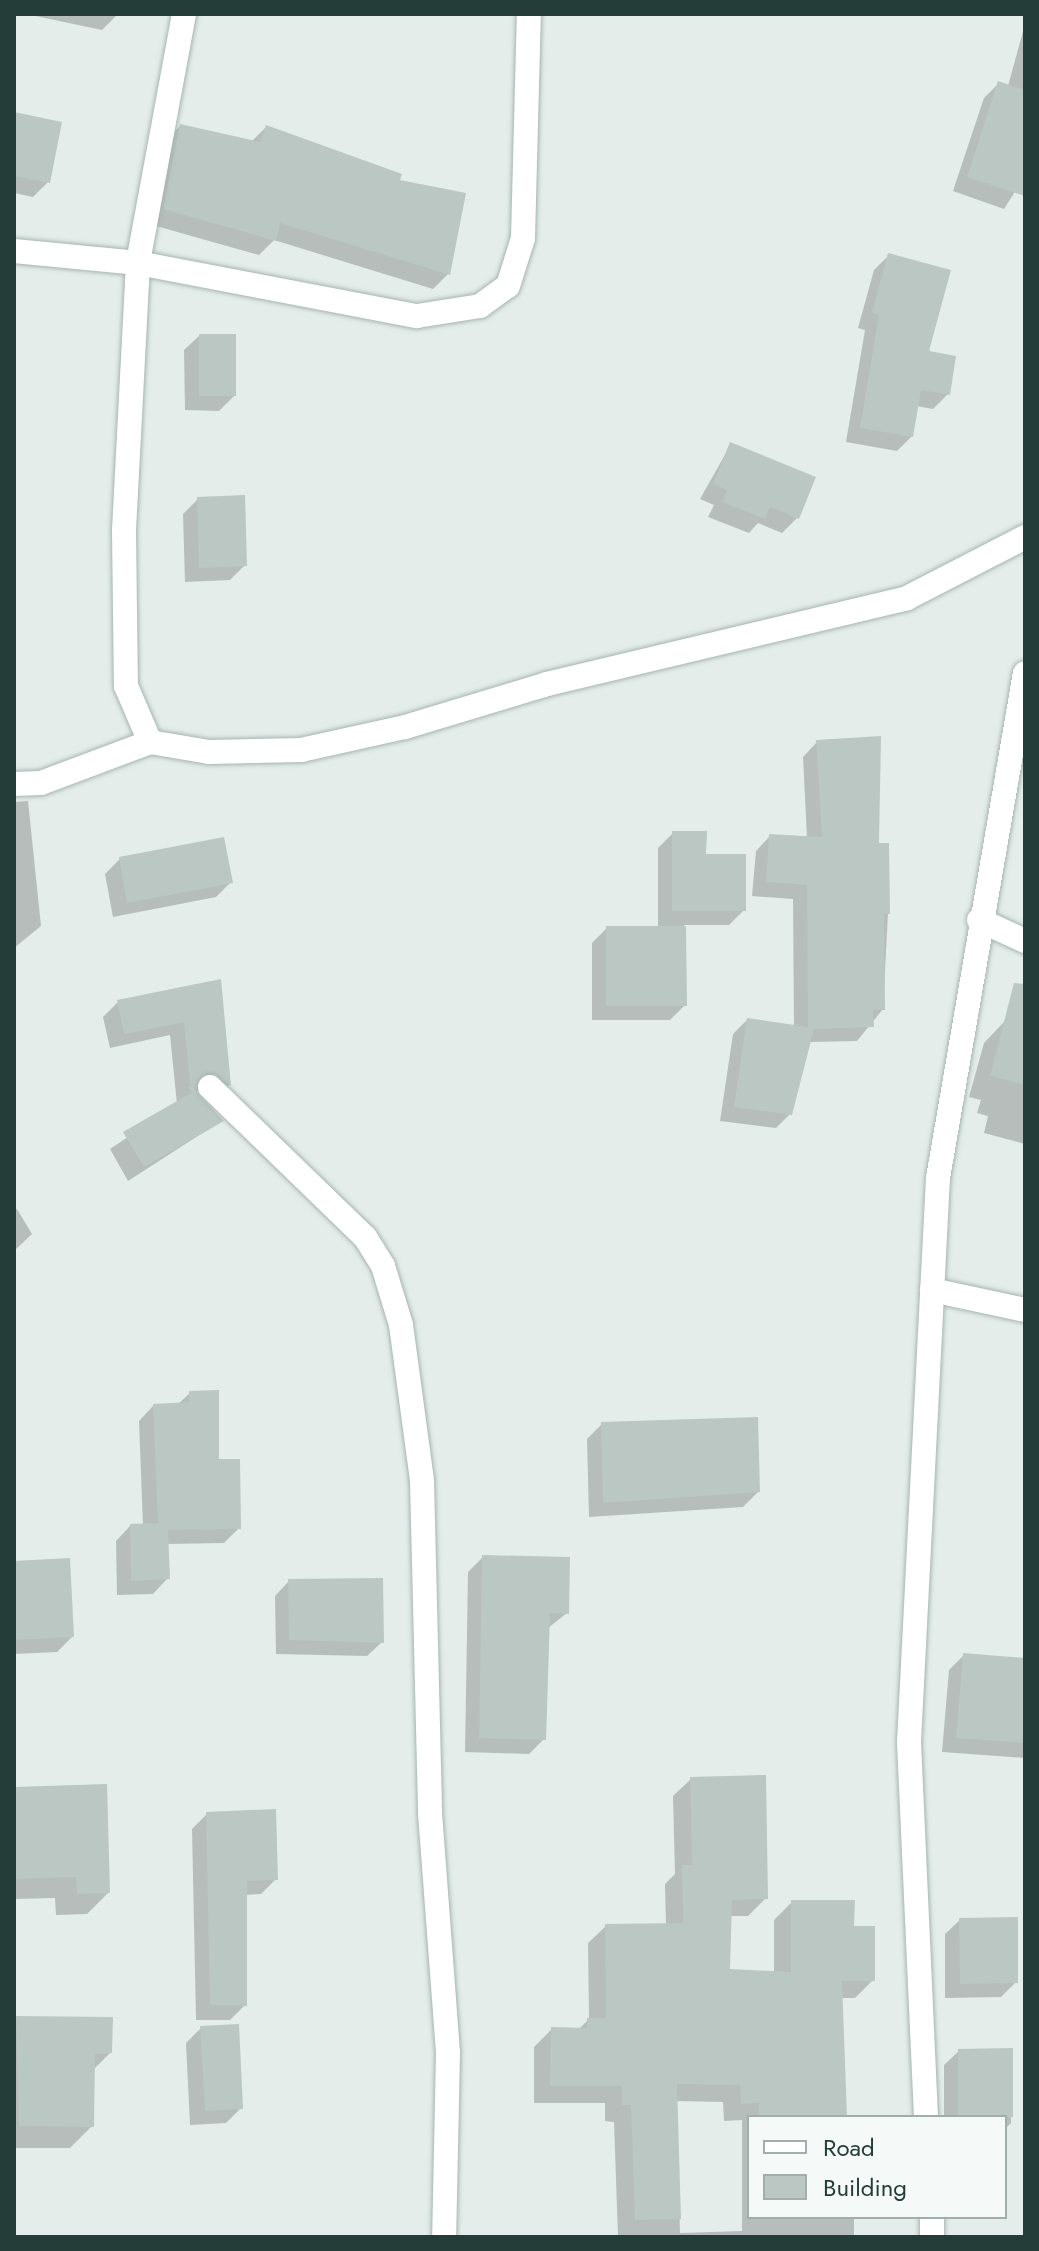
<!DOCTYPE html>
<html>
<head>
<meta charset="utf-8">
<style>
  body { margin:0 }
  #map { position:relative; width:1039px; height:2251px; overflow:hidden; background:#e4edea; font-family:Jost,sans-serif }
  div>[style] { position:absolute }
  .shadow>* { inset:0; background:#0003 }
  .building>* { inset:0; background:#bac7c3 }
  .roads { filter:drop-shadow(0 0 2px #a7b5b1) drop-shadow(0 0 2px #a7b5b1) }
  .minor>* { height:24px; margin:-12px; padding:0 12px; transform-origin:12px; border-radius:12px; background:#fff }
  span { translate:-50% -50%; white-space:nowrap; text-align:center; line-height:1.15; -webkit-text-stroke:6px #f5f9f7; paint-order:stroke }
  .frame { position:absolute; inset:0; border:16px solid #243d39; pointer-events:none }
  .legend { position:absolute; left:747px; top:2115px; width:260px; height:104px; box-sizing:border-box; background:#f5f9f7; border:2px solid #a1aeab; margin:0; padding:10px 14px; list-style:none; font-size:24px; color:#243d39 }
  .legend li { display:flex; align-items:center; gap:16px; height:40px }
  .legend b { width:40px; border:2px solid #a1aeab }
</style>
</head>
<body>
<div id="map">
  <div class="shadow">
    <i style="clip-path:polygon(26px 14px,118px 14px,102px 30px)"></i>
    <i style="clip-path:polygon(1025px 24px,1025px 176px,1004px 209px,953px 191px,984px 98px,999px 83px,1008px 86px)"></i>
    <i style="clip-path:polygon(14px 114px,48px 182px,33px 197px,14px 193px)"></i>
    <i style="clip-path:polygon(180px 126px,251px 142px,266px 127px,397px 182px,448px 274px,433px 289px,274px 240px,259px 255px,149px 224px,165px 141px)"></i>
    <i style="clip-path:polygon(889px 255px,948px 394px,933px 409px,916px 406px,912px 436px,897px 451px,846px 442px,865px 330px,858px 328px,874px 270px)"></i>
    <i style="clip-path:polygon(199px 336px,234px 396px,219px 411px,185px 410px,184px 350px)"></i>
    <i style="clip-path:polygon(731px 444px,797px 518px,782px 533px,758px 523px,749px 533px,708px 517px,714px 505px,700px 499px)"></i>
    <i style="clip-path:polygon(198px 499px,245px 565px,230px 580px,185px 582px,183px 514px)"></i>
    <i style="clip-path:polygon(817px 742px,877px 845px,888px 913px,883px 1009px,857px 1041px,810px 1042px,790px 1114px,776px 1128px,720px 1121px,733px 1034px,747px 1020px,794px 1027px,793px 899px,752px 896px,756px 851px,770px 836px,807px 838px,803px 757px)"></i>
    <i style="clip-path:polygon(28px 801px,41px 926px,14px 948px,14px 802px)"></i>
    <i style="clip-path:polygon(673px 833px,704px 856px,744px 910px,729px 925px,684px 925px,685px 1005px,670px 1020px,592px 1020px,592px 943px,607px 928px,658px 928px,658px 848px)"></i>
    <i style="clip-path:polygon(120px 859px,231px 882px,216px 897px,113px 917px,105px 874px)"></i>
    <i style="clip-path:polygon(219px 982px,229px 1085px,214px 1100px,189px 1087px,221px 1121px,128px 1181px,110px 1149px,177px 1104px,170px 1035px,110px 1048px,103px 1017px,118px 1002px)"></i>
    <i style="clip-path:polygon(1005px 1021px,1025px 1026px,1025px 1144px,984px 1133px,988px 1116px,977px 1113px,981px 1100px,969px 1097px,984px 1043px)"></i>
    <i style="clip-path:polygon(17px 1209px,32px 1234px,14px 1251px,14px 1210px)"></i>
    <i style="clip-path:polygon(190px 1393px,239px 1528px,224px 1543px,166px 1544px,167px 1579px,153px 1594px,117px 1595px,116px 1541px,130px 1526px,143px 1526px,139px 1421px,153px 1406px,177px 1405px)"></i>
    <i style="clip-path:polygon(602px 1424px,758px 1492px,743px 1507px,589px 1517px,587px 1439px)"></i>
    <i style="clip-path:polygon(483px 1557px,567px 1613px,548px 1628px,544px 1739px,529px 1754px,465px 1752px,468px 1572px)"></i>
    <i style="clip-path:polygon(14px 1563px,72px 1637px,57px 1652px,14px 1654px)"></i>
    <i style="clip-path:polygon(289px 1581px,382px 1642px,367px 1656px,276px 1654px,275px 1596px)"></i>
    <i style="clip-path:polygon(964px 1655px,1025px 1660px,1025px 1758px,942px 1752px,949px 1670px)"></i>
    <i style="clip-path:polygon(evenodd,691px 1779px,766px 1898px,748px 1916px,730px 1916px,728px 1971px,774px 1973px,774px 1920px,792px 1902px,852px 1928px,873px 1980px,855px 1998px,841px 1998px,845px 2116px,854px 2117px,749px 2117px,749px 2217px,854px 2217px,854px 2237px,618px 2237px,614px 2122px,605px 2121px,605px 2103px,534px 2103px,534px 2047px,552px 2029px,578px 2030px,589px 2019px,588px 1943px,606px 1926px,666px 1926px,665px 1884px,675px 1874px,673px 1796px,691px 1779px,676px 2101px,723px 2102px,724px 2121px,742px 2120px,742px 2231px,680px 2233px,676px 2101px)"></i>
    <i style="clip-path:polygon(14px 1789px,108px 1893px,87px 1914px,56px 1915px,55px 1898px,14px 1899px)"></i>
    <i style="clip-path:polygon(207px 1814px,276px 1879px,261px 1894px,245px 1895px,245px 2005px,230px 2020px,196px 2020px,192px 1829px)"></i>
    <i style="clip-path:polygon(960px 1920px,1016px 1982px,1001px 1997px,945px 1998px,945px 1934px)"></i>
    <i style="clip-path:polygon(16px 2018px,110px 2053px,93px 2070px,92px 2126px,70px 2148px,14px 2148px)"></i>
    <i style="clip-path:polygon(201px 2028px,241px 2108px,226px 2123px,190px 2125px,186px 2043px)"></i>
    <i style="clip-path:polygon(1011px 2050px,1011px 2123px,1005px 2129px,1005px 2117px,944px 2117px,944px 2065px,959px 2051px)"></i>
  </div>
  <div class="building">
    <i style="clip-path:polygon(998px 81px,1025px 90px,1025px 196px,967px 177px)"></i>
    <i style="clip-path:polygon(14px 112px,62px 122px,50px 183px,14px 176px)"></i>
    <i style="clip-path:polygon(180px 124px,260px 142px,266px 125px,402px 174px,400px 180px,466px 193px,450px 275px,280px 223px,276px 241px,163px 209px)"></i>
    <i style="clip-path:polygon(888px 253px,951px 270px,929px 351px,956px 356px,950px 395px,921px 390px,913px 437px,860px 428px,879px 315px,872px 313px)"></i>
    <i style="clip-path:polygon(199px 334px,236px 334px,236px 396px,199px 396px)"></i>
    <i style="clip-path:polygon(730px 442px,816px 477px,799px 519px,770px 507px,765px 519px,722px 502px,727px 490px,713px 484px)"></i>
    <i style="clip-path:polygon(245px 495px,247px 566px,199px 568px,197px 497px)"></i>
    <i style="clip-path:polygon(881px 736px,879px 843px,889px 843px,890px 914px,884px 914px,885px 1010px,873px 1010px,874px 1027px,814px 1029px,792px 1115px,734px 1107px,747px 1018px,808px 1027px,807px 885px,766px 882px,769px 834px,822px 837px,816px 740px)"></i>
    <i style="clip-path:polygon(672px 831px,707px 831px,706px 854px,746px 854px,746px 911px,672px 911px)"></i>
    <i style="clip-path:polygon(224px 837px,233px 883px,127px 903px,119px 857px)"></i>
    <i style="clip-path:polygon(606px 926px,686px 926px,687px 1006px,606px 1006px)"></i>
    <i style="clip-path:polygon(221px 979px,231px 1086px,207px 1072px,195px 1090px,224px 1121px,144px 1167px,123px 1132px,191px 1093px,184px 1022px,124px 1034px,117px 1000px)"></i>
    <i style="clip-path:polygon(1014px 983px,1025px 984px,1025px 1085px,990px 1076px)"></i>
    <i style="clip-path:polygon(219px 1390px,219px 1459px,240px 1459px,241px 1529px,168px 1530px,170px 1579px,131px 1581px,130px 1524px,158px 1523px,153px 1404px,189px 1402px,189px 1391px)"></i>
    <i style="clip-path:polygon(758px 1417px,760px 1492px,603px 1503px,601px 1422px)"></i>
    <i style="clip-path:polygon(482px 1555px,570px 1557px,569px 1614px,550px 1613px,546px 1740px,479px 1738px)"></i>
    <i style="clip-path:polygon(70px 1558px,74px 1637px,14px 1640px,14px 1561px)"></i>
    <i style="clip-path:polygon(383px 1578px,384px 1643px,289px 1640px,288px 1579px)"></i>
    <i style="clip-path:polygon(963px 1653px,1025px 1658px,1025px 1743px,956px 1738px)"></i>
    <i style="clip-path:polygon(766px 1775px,768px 1899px,732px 1900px,730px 1969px,791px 1972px,791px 1900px,855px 1900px,854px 1926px,875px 1926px,875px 1981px,842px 1981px,847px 2117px,759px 2117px,759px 2103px,741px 2104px,740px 2085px,677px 2084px,681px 2219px,635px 2220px,631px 2105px,622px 2105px,622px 2086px,550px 2086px,551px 2027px,587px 2028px,587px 2018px,606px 2018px,605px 1924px,683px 1923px,682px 1865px,692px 1865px,690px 1777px)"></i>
    <i style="clip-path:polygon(107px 1784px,110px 1893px,77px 1894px,76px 1877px,14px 1879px,14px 1787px)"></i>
    <i style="clip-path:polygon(276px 1809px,278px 1880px,247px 1881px,247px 2006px,210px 2005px,206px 1812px)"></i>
    <i style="clip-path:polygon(1018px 1917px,1018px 1983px,960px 1984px,959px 1918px)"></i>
    <i style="clip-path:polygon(16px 2016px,113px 2017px,112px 2053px,95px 2054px,94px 2127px,19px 2126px)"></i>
    <i style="clip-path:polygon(239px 2024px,243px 2109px,205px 2111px,200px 2026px)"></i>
    <i style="clip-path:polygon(1013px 2048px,1013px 2117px,958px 2117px,958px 2049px)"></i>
  </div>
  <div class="roads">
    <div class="minor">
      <i style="left:184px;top:14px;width:253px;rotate:100.5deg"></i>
      <i style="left:138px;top:263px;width:267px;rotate:93deg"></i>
      <i style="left:124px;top:530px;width:156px;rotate:89.3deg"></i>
      <i style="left:126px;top:686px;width:61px;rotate:66.8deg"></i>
      <i style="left:150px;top:742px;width:60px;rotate:9.6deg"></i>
      <i style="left:209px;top:752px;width:92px;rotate:-1.2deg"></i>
      <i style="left:301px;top:750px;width:107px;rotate:-12.5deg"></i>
      <i style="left:405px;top:727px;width:148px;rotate:-16.8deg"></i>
      <i style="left:547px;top:684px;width:370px;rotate:-13.4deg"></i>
      <i style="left:907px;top:598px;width:133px;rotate:-27.3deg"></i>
      <i style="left:14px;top:251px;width:125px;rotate:5.5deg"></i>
      <i style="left:138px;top:263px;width:284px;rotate:10.8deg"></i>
      <i style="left:417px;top:316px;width:64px;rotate:-9deg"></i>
      <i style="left:480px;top:306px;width:34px;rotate:-36deg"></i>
      <i style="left:508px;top:286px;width:50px;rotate:-72.6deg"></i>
      <i style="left:523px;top:238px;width:224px;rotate:-88.5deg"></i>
      <i style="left:14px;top:784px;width:27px;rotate:-2deg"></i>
      <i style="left:41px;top:783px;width:116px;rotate:-20.6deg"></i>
      <i style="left:979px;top:920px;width:51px;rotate:24.5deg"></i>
      <i style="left:210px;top:1087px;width:216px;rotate:44.1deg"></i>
      <i style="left:365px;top:1237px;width:34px;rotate:58deg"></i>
      <i style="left:383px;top:1266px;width:62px;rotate:73deg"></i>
      <i style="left:401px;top:1325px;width:157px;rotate:82.3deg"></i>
      <i style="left:422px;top:1481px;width:332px;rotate:88.6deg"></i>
      <i style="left:430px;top:1813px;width:241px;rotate:85.7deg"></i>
      <i style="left:448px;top:2053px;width:184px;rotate:91.2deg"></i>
      <i style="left:932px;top:1290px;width:95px;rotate:12.1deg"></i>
      <i style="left:926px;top:2117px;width:375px;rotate:-92.6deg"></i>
      <i style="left:909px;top:1742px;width:565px;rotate:-87.06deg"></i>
      <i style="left:938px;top:1178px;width:512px;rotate:-80.23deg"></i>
      <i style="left:932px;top:2217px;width:20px;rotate:90deg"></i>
    </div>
  </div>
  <div class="frame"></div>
  <ul class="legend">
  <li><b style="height:10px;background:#fff"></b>Road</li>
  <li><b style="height:22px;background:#bac7c3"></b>Building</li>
  </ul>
</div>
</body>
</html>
